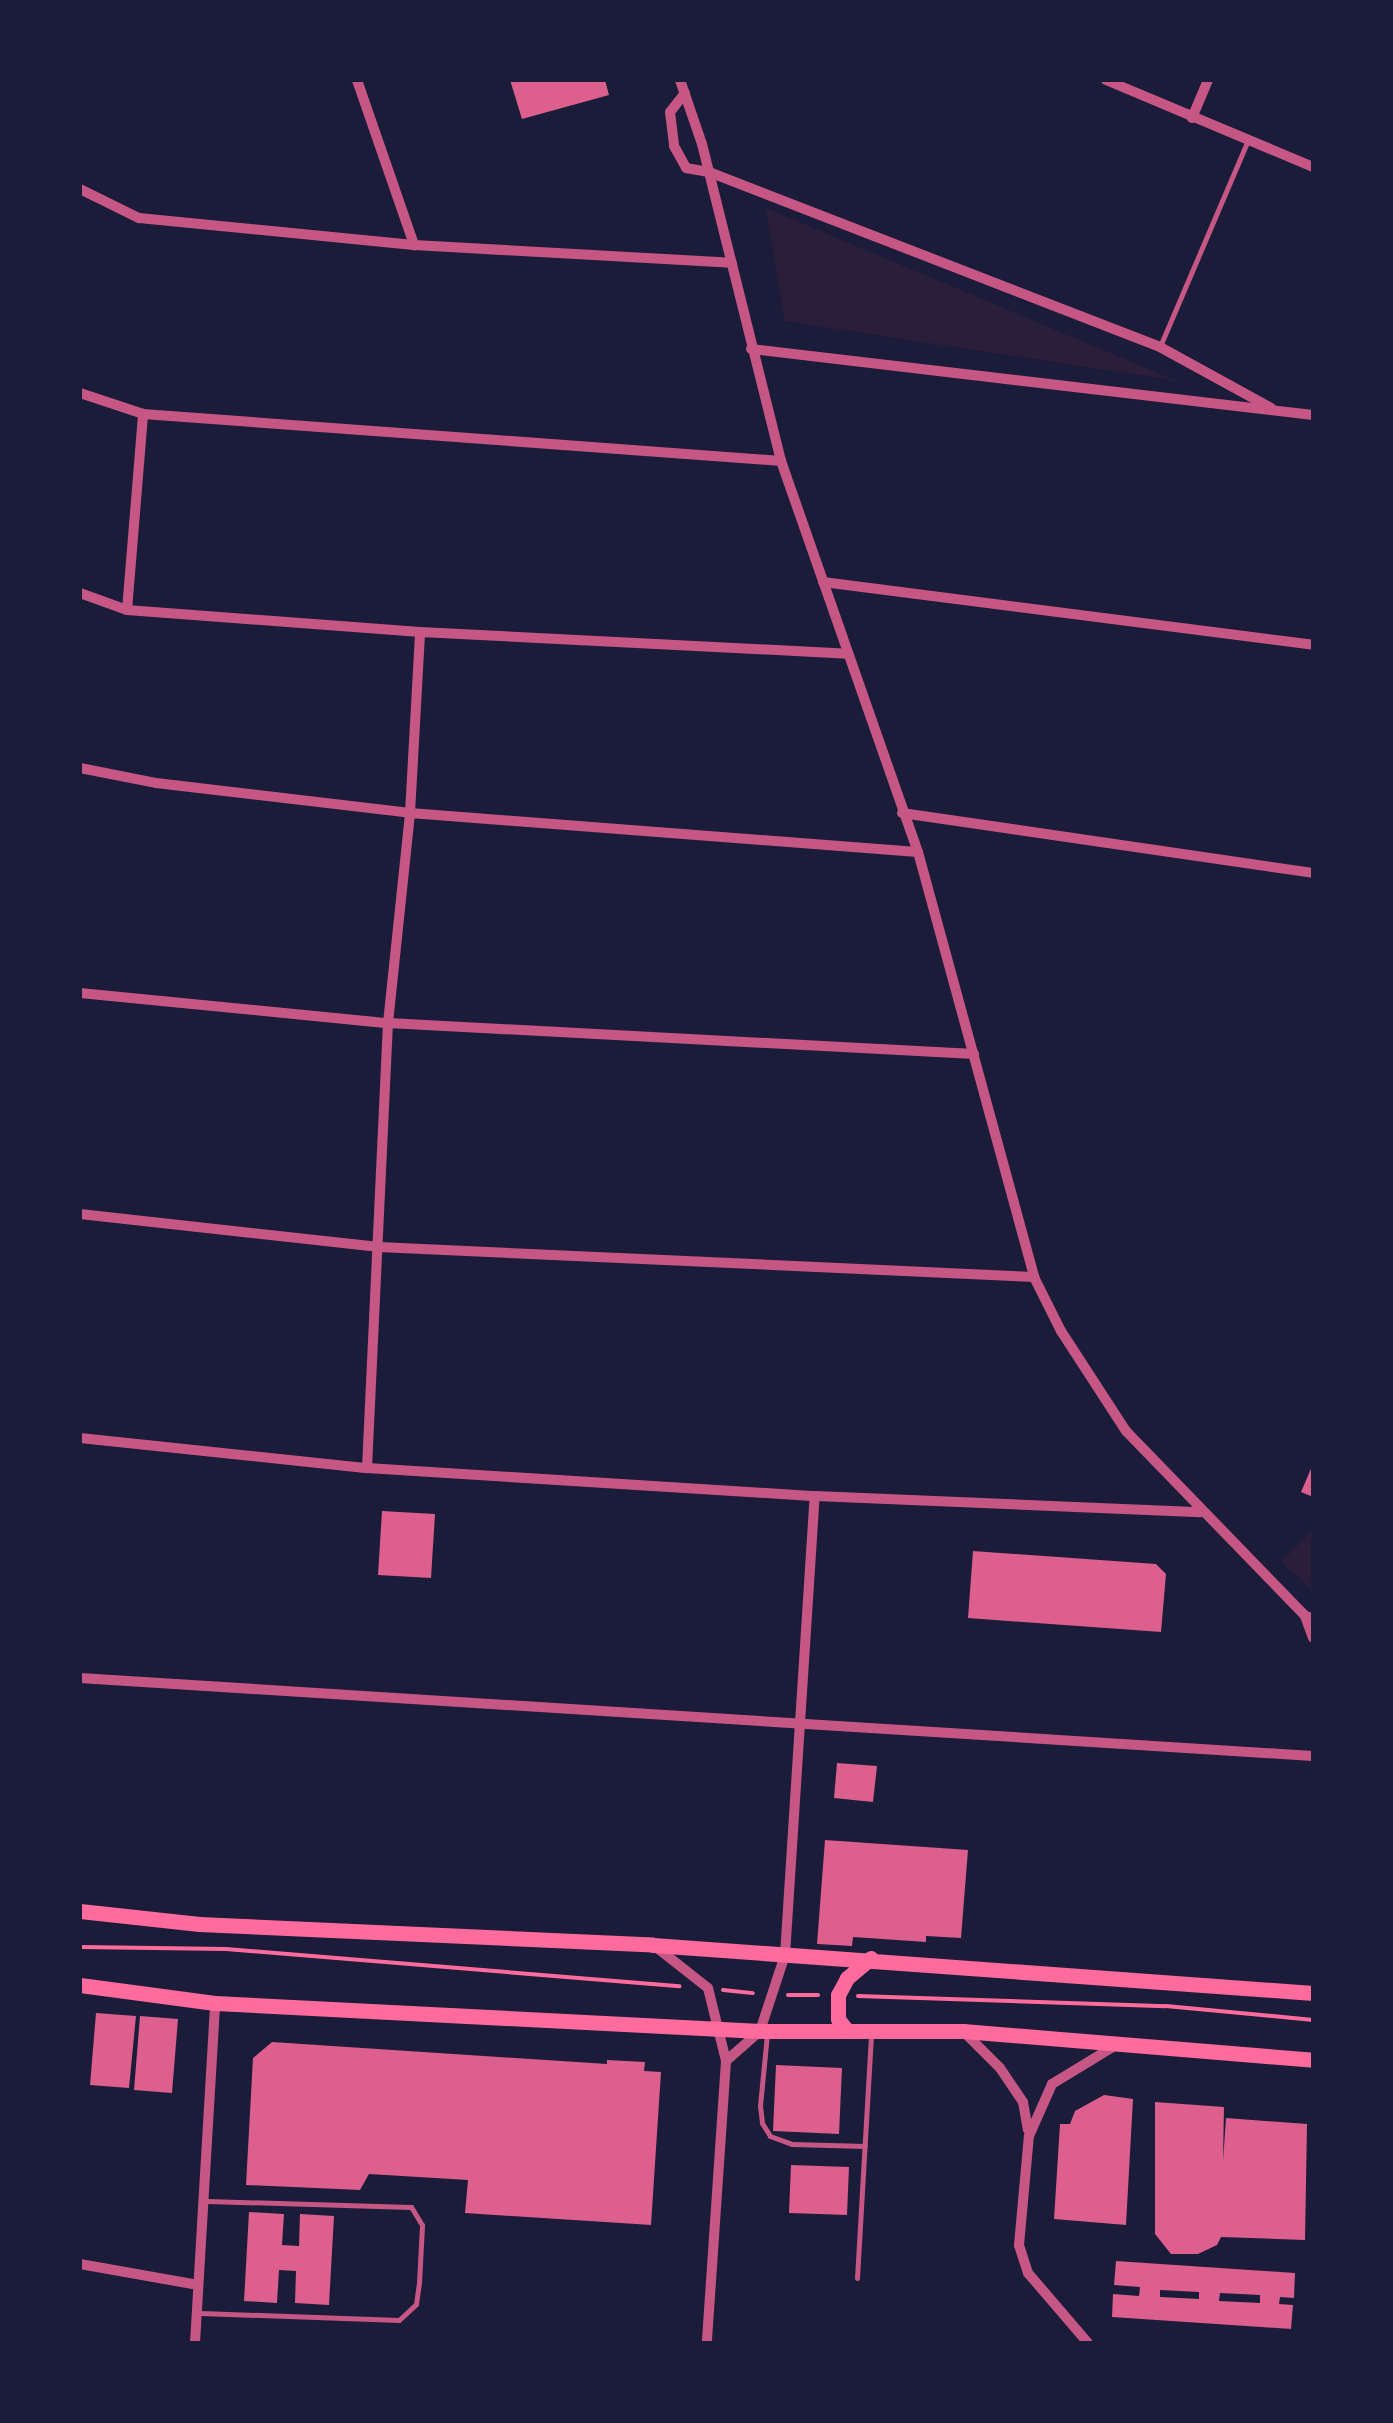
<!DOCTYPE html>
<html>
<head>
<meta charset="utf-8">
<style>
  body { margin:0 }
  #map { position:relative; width:1393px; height:2423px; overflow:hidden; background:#1b1b3a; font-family:Poppins,sans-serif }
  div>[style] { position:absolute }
  .green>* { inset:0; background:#2a1e3b }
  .building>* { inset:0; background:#dd5f8e }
  .path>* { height:4px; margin:-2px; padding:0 2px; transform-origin:2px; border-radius:2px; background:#ff6b9d }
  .service>* { height:5px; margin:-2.5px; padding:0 2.5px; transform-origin:2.5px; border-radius:2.5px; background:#c65784 }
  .minor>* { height:10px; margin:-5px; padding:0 5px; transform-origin:5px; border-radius:5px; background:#c65784 }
  .secondary>* { height:15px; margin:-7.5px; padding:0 7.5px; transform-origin:7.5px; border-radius:7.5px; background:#ff6b9d }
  span { translate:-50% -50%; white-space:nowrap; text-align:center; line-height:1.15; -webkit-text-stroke:10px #1b1b3a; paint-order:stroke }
  .frame { position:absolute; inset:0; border:82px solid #1b1b3a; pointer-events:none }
</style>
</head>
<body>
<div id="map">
  <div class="green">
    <i style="clip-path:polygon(766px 208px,1177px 381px,785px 321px)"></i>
    <i style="clip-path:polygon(1312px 1531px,1313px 1531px,1313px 1591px,1281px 1562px)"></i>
  </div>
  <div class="building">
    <i style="clip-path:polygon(510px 80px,605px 80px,609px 95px,522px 119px)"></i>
    <i style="clip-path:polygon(1313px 1464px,1313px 1497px,1301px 1492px)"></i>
    <i style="clip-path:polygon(382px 1511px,435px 1514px,431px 1578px,378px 1575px)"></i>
    <i style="clip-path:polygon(973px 1551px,1156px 1564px,1166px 1574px,1161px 1632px,968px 1618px)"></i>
    <i style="clip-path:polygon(837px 1763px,877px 1766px,873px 1802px,834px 1798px)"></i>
    <i style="clip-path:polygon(825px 1840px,968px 1850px,961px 1938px,926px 1936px,926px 1942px,853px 1937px,852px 1946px,817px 1944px)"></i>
    <i style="clip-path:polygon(96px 2013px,136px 2016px,129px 2088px,90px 2085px)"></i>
    <i style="clip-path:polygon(140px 2016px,178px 2019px,172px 2093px,134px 2090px)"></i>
    <i style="clip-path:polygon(272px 2042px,607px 2064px,607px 2060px,645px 2062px,644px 2071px,661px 2072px,651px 2225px,465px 2213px,468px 2180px,369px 2174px,360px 2190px,246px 2185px,253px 2058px)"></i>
    <i style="clip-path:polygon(776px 2065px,842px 2068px,839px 2134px,773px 2131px)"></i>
    <i style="clip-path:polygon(1104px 2095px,1133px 2099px,1126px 2225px,1054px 2219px,1060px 2124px,1070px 2124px,1075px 2111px)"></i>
    <i style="clip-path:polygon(1155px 2102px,1224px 2107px,1223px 2161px,1226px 2118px,1307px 2124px,1305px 2240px,1221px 2237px,1217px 2245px,1198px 2254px,1171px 2254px,1155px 2234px)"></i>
    <i style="clip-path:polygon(791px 2165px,849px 2167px,847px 2215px,789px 2213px)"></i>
    <i style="clip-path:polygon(249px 2212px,284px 2214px,282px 2245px,299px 2246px,300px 2214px,334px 2216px,329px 2305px,295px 2303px,296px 2271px,279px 2270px,277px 2303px,244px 2301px)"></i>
    <i style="clip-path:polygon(evenodd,1116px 2261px,1295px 2273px,1294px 2298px,1280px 2297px,1279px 2304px,1293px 2305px,1291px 2329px,1112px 2317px,1113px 2294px,1139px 2296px,1140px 2287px,1114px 2285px,1116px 2261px,1160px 2290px,1199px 2292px,1199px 2299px,1160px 2297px,1160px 2290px,1116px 2261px,1220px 2293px,1260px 2295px,1260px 2303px,1219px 2301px,1220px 2293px)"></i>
  </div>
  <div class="path">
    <i style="left:80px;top:1947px;width:146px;rotate:0.8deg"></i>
    <i style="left:226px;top:1949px;width:455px;rotate:4.7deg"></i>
    <i style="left:723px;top:1990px;width:30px;rotate:6deg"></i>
    <i style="left:788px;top:1995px;width:30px"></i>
    <i style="left:858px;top:1996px;width:308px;rotate:1.9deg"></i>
    <i style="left:1166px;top:2006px;width:148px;rotate:5.4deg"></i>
  </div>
  <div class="service">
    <i style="left:1161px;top:344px;width:222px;rotate:-66.9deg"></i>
    <i style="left:767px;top:2034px;width:72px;rotate:95.6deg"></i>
    <i style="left:760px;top:2106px;width:17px;rotate:83deg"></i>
    <i style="left:762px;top:2123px;width:15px;rotate:58deg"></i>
    <i style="left:770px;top:2136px;width:23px;rotate:20deg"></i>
    <i style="left:792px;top:2144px;width:73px;rotate:1.6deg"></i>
    <i style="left:857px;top:2278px;width:245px;rotate:-86.7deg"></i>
    <i style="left:200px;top:2313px;width:199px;rotate:2deg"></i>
    <i style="left:399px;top:2320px;width:23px;rotate:-43deg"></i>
    <i style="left:416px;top:2304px;width:21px;rotate:-82deg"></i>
    <i style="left:419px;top:2283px;width:58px;rotate:-87deg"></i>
    <i style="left:422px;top:2225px;width:21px;rotate:-121deg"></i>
    <i style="left:411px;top:2207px;width:205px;rotate:-178.3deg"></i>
  </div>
  <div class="minor">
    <i style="left:357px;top:80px;width:175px;rotate:70.9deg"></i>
    <i style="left:680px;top:80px;width:68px;rotate:71deg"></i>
    <i style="left:702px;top:144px;width:327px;rotate:76deg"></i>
    <i style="left:781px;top:461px;width:414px;rotate:70.7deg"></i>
    <i style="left:918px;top:852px;width:441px;rotate:74.7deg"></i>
    <i style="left:1034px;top:1277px;width:60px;rotate:63.4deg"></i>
    <i style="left:1061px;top:1331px;width:119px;rotate:57deg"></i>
    <i style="left:1126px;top:1431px;width:257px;rotate:45.9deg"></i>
    <i style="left:1305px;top:1616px;width:8px;rotate:14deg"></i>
    <i style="left:1106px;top:80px;width:225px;rotate:22.8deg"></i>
    <i style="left:685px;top:93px;width:24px;rotate:128deg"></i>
    <i style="left:670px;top:112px;width:34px;rotate:83deg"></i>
    <i style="left:674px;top:146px;width:25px;rotate:61deg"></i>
    <i style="left:686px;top:168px;width:23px;rotate:10deg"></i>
    <i style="left:709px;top:172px;width:484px;rotate:21.2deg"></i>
    <i style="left:1160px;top:347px;width:127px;rotate:28.8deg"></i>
    <i style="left:1192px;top:118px;width:41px;rotate:-67.2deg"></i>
    <i style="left:80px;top:189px;width:66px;rotate:26.2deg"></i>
    <i style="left:139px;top:218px;width:276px;rotate:5.6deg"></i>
    <i style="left:414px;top:245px;width:318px;rotate:3.2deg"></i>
    <i style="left:751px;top:349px;width:566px;rotate:6.7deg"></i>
    <i style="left:80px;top:393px;width:66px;rotate:18.4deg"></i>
    <i style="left:143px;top:414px;width:640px;rotate:4.21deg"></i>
    <i style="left:823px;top:582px;width:494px;rotate:7.3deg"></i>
    <i style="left:80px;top:593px;width:50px;rotate:19.9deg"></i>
    <i style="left:127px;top:610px;width:294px;rotate:4.3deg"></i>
    <i style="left:420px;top:632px;width:428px;rotate:2.9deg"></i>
    <i style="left:127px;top:610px;width:197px;rotate:-85.3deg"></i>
    <i style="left:80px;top:768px;width:77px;rotate:11.2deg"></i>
    <i style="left:156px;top:783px;width:256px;rotate:6.7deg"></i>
    <i style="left:410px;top:813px;width:509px;rotate:4.39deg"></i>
    <i style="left:902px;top:813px;width:415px;rotate:8.3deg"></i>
    <i style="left:80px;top:993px;width:309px;rotate:5.6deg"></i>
    <i style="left:388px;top:1023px;width:587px;rotate:3.03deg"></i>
    <i style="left:80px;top:1214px;width:301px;rotate:6.3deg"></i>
    <i style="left:379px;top:1247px;width:656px;rotate:2.62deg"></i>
    <i style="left:80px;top:1438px;width:289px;rotate:6deg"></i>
    <i style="left:367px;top:1468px;width:449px;rotate:3.6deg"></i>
    <i style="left:815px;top:1496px;width:386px;rotate:2.4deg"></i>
    <i style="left:367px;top:1468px;width:445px;rotate:-87.3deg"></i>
    <i style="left:388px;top:1023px;width:211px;rotate:-84deg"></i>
    <i style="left:410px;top:813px;width:181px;rotate:-86.8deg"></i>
    <i style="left:1305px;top:1616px;width:23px;rotate:70deg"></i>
    <i style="left:80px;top:1678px;width:1235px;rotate:3.62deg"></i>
    <i style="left:656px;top:1947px;width:66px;rotate:38.3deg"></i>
    <i style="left:708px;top:1988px;width:75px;rotate:76.1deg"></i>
    <i style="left:726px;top:2061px;width:283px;rotate:93.9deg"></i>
    <i style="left:963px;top:2031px;width:52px;rotate:45deg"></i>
    <i style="left:1000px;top:2068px;width:41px;rotate:55.9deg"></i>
    <i style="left:1023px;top:2102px;width:28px;rotate:80deg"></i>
    <i style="left:726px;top:2061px;width:45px;rotate:-41.4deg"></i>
    <i style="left:760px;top:2031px;width:80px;rotate:-71.8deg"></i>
    <i style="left:785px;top:1955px;width:460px;rotate:-86.3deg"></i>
    <i style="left:80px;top:2264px;width:120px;rotate:10.1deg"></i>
    <i style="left:195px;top:2343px;width:341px;rotate:-86.6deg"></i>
    <i style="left:1088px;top:2343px;width:92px;rotate:-130.6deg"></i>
    <i style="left:1028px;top:2273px;width:29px;rotate:-108deg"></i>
    <i style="left:1019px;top:2245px;width:109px;rotate:-84.8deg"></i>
    <i style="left:1029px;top:2136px;width:57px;rotate:-66.1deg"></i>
    <i style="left:1052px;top:2084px;width:75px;rotate:-31.4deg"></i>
  </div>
  <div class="secondary">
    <i style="left:80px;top:1911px;width:120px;rotate:6.2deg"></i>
    <i style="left:199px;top:1924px;width:454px;rotate:2.6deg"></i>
    <i style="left:653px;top:1945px;width:662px;rotate:4.16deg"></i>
    <i style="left:80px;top:1985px;width:136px;rotate:7.6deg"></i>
    <i style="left:215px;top:2003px;width:546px;rotate:2.94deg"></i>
    <i style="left:760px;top:2031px;width:203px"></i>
    <i style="left:963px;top:2031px;width:351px;rotate:4.7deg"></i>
    <i style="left:845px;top:2028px;width:11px;rotate:-128deg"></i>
    <i style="left:838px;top:2019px;width:24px;rotate:-90deg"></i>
    <i style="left:838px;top:1995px;width:19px;rotate:-62deg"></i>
    <i style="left:847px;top:1978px;width:31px;rotate:-40deg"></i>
  </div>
  <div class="frame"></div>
</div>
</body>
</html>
